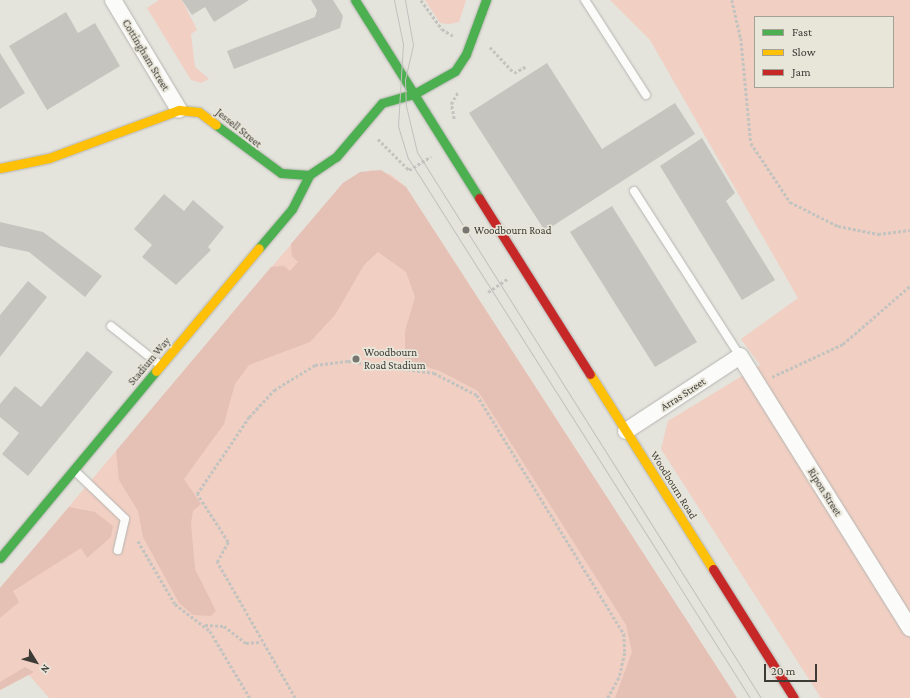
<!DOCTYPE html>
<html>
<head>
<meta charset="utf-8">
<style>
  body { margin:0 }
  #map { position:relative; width:910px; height:698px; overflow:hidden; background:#e4e3dc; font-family:"Crimson Pro",serif }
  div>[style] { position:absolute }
  .green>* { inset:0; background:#f1cfc3 }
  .forest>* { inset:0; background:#e4c1b4 }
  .building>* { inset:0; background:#c6c4bf }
  .path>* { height:2.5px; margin-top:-1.25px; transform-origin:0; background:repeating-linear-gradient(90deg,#c3c3c0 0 3px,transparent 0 5px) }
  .roads { filter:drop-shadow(0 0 1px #b6b5b1) drop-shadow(0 0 1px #b6b5b1) }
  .lane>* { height:8px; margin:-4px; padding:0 4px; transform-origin:4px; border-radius:4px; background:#fbfbfa }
  .street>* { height:16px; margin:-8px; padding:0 8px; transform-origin:8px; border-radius:8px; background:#fbfbfa }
  .fast>* { height:9px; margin:-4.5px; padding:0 4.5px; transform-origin:4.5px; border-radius:4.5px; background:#4caf50 }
  .slow>* { height:9px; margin:-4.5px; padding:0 4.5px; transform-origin:4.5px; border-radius:4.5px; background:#ffc107 }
  .jam>* { height:9px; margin:-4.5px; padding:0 4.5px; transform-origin:4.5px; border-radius:4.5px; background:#c62828 }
  .tram>* { height:1px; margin:-0.5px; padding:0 0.5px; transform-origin:0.5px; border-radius:0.5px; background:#c1c1bf }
  .dots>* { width:11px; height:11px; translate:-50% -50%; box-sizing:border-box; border:2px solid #e8e5d9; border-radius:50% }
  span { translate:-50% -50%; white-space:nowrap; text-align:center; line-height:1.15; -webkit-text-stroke:3.5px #e8e5d9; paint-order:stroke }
  .street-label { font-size:11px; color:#3c3b36 }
  .poi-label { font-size:11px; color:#3c3b36 }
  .left { translate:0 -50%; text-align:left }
  .legend { position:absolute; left:754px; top:16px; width:140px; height:72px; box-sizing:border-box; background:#e8e5d9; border:1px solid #a3a198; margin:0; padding:5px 7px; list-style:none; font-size:12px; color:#3c3b36 }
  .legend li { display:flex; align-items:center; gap:8px; height:20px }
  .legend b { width:20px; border:1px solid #a3a198 }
  .north { position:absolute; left:16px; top:642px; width:40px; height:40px; -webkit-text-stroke:3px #e8e5d9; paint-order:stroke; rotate:127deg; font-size:11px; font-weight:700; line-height:16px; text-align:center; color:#3c3b36 }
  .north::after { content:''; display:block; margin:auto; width:14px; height:18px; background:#3c3b36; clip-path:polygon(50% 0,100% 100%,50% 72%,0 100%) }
  .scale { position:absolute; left:764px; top:664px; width:53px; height:18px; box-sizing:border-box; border:2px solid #3c3b36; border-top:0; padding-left:5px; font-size:12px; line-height:14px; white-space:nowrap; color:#3c3b36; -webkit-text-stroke:3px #e8e5d9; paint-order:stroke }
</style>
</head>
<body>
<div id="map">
  <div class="green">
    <i style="clip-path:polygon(159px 0,182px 0,197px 30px,191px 34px,195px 67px,209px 79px,201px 83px,191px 80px,147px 8px)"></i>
    <i style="clip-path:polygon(425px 0,466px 0,459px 22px,449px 24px,440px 23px)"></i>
    <i style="clip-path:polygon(evenodd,610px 0,910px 0,910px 698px,821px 698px,661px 449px,668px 421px,760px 365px,741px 339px,798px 298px,650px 40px,610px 0,755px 17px,893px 17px,893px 87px,755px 87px,755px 17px)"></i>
    <i style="clip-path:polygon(371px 170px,390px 174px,406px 187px,737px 698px,49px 698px,29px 675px,0 690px,0 588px,343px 183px)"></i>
  </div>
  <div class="forest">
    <i style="clip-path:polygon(381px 170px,406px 187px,737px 698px,615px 698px,632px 652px,626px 625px,478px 391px,440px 371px,405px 360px,405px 331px,415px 297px,406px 272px,378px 252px,364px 265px,335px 315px,310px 342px,249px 365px,235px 384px,224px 424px,184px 479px,201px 504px,193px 511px,191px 523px,195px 569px,216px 611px,211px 616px,193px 615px,179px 603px,143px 537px,138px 511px,119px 480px,116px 451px,271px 267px,284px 266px,290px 271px,298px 262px,292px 256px,291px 244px,343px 183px,360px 172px)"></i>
    <i style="clip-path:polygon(69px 507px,95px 512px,113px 526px,111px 537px,87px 558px,81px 548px,13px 591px,19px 602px,0 618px,0 588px)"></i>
    <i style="clip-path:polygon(25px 667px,34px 672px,0 690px,0 682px)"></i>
  </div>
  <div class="building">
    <i style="clip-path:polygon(182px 0,249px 0,214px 22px,205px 7px,192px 15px)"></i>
    <i style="clip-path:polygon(311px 0,333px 0,343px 16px,340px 28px,234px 69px,227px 51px,315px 17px,317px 10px)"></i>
    <i style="clip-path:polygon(66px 12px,78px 33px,95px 23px,120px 66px,47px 110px,9px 46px)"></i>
    <i style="clip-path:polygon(0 53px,25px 93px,0 109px)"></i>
    <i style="clip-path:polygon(547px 63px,602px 149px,675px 103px,695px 134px,545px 231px,469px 113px)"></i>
    <i style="clip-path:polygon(702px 138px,735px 193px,726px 201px,775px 280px,742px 300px,660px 166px)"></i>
    <i style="clip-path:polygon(164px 194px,184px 211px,193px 200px,224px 227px,208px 247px,211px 250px,176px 285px,142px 257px,152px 245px,134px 229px)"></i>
    <i style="clip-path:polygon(612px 206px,697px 342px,655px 367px,570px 232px)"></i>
    <i style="clip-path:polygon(0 222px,43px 232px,102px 276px,85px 297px,29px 252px,0 246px)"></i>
    <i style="clip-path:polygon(28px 281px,47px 297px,0 357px,0 315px)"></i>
    <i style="clip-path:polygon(87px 351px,113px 372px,28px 476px,2px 454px,19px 433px,0 417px,0 404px,15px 386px,41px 407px)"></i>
  </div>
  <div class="path">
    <i style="left:421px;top:0;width:36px;rotate:54deg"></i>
    <i style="left:442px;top:29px;width:13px;rotate:32deg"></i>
    <i style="left:732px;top:0;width:39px;rotate:77deg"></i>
    <i style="left:741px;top:38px;width:105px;rotate:84.6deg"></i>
    <i style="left:751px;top:143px;width:71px;rotate:56.5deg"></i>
    <i style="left:790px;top:202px;width:54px;rotate:26.6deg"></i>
    <i style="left:838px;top:226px;width:41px;rotate:11.3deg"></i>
    <i style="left:878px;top:234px;width:32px;rotate:-7deg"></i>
    <i style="left:490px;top:47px;width:35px;rotate:47deg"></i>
    <i style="left:514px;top:73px;width:13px;rotate:-29deg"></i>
    <i style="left:454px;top:119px;width:15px;rotate:-101deg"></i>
    <i style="left:451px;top:104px;width:14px;rotate:-60deg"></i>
    <i style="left:378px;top:139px;width:44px;rotate:45deg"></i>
    <i style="left:409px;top:170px;width:26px;rotate:-32deg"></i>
    <i style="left:488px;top:292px;width:23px;rotate:-34deg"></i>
    <i style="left:772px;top:377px;width:78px;rotate:-24.9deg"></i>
    <i style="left:843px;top:344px;width:89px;rotate:-40.9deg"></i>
    <i style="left:138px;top:541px;width:73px;rotate:59.6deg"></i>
    <i style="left:175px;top:604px;width:44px;rotate:37.6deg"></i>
    <i style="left:210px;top:631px;width:78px;rotate:59.2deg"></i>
    <i style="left:205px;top:625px;width:19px;rotate:3deg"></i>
    <i style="left:224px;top:626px;width:28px;rotate:38deg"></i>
    <i style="left:246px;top:643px;width:15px;rotate:-4deg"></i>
    <i style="left:295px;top:698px;width:157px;rotate:-119.8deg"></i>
    <i style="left:217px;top:562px;width:23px;rotate:-61deg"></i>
    <i style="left:228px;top:542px;width:57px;rotate:-122.9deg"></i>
    <i style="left:197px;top:494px;width:93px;rotate:-56deg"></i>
    <i style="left:249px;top:417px;width:37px;rotate:-47deg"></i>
    <i style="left:274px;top:390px;width:48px;rotate:-31.4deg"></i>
    <i style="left:315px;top:365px;width:33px;rotate:-7deg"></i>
    <i style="left:348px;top:361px;width:87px;rotate:7.9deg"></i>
    <i style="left:434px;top:373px;width:48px;rotate:27.1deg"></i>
    <i style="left:477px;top:395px;width:281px;rotate:58.4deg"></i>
    <i style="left:624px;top:634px;width:19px;rotate:87deg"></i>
    <i style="left:625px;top:653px;width:26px;rotate:103deg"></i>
    <i style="left:619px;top:678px;width:23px;rotate:119deg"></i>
  </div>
  <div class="roads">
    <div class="lane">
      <i style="left:585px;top:0;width:113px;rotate:57.3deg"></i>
      <i style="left:634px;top:191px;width:196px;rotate:57.3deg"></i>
      <i style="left:111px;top:326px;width:63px;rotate:38.5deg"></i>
      <i style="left:75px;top:471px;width:69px;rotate:43.8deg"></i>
      <i style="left:125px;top:519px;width:32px;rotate:103deg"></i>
    </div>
    <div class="street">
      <i style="left:113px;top:0;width:128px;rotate:59deg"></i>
      <i style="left:626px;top:431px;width:136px;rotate:-33.3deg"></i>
      <i style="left:740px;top:356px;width:321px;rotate:58deg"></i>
    </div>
    <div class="fast">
      <i style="left:355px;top:0;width:234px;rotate:57.9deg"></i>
      <i style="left:216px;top:125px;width:81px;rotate:36.4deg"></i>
      <i style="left:281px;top:173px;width:28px;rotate:4deg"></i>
      <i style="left:309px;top:175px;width:32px;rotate:-34deg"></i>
      <i style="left:336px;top:157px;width:71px;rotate:-49.6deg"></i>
      <i style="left:382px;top:103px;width:33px;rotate:-16deg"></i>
      <i style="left:414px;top:94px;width:47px;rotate:-29.3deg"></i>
      <i style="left:455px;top:71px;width:20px;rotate:-57deg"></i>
      <i style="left:466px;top:54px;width:58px;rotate:-69.7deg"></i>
      <i style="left:259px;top:248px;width:51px;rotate:-49.8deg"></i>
      <i style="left:292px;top:209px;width:38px;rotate:-63deg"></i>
      <i style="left:0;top:558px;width:244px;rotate:-50.2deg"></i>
    </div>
    <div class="slow">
      <i style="left:0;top:168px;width:50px;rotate:-11.5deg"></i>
      <i style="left:49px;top:158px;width:139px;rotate:-20.3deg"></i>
      <i style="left:179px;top:110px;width:20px;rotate:6deg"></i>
      <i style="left:199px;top:112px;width:21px;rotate:37deg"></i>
      <i style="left:156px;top:371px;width:160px;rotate:-50.1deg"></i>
      <i style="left:590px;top:374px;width:231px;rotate:57.8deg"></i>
    </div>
    <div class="jam">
      <i style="left:479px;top:198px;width:208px;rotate:57.8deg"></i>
      <i style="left:713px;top:569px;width:152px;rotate:57.9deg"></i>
    </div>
  </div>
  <div class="tram">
    <i style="left:394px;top:0;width:45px;rotate:78.4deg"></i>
    <i style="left:403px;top:44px;width:82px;rotate:93.5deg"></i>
    <i style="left:398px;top:126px;width:34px;rotate:73deg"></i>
    <i style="left:408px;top:158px;width:639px;rotate:57.65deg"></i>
    <i style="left:405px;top:0;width:46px;rotate:79.9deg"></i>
    <i style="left:413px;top:45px;width:36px;rotate:103deg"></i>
    <i style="left:405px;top:80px;width:26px;rotate:88deg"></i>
    <i style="left:406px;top:106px;width:47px;rotate:76.6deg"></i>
    <i style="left:417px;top:152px;width:645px;rotate:57.79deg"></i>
  </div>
  <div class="dots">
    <i style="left:466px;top:230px;background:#777670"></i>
    <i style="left:356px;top:359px;background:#777670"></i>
  </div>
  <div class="street-label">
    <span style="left:146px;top:55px;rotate:59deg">Cottingham Street</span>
    <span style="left:239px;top:128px;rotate:39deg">Jessell Street</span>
    <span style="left:149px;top:361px;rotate:-50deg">Stadium Way</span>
    <span style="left:683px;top:394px;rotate:-33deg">Arras Street</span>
    <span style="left:674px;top:485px;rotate:58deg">Woodbourn Road</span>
    <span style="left:825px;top:492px;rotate:58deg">Ripon Street</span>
  </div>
  <div class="poi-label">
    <span class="left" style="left:474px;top:230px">Woodbourn Road</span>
    <span class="left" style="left:364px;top:359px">Woodbourn<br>Road Stadium</span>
  </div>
  <ul class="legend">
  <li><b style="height:5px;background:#4caf50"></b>Fast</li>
  <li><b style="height:5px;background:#ffc107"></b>Slow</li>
  <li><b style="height:5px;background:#c62828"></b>Jam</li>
  </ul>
  <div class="north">N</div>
  <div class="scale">20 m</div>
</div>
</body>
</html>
